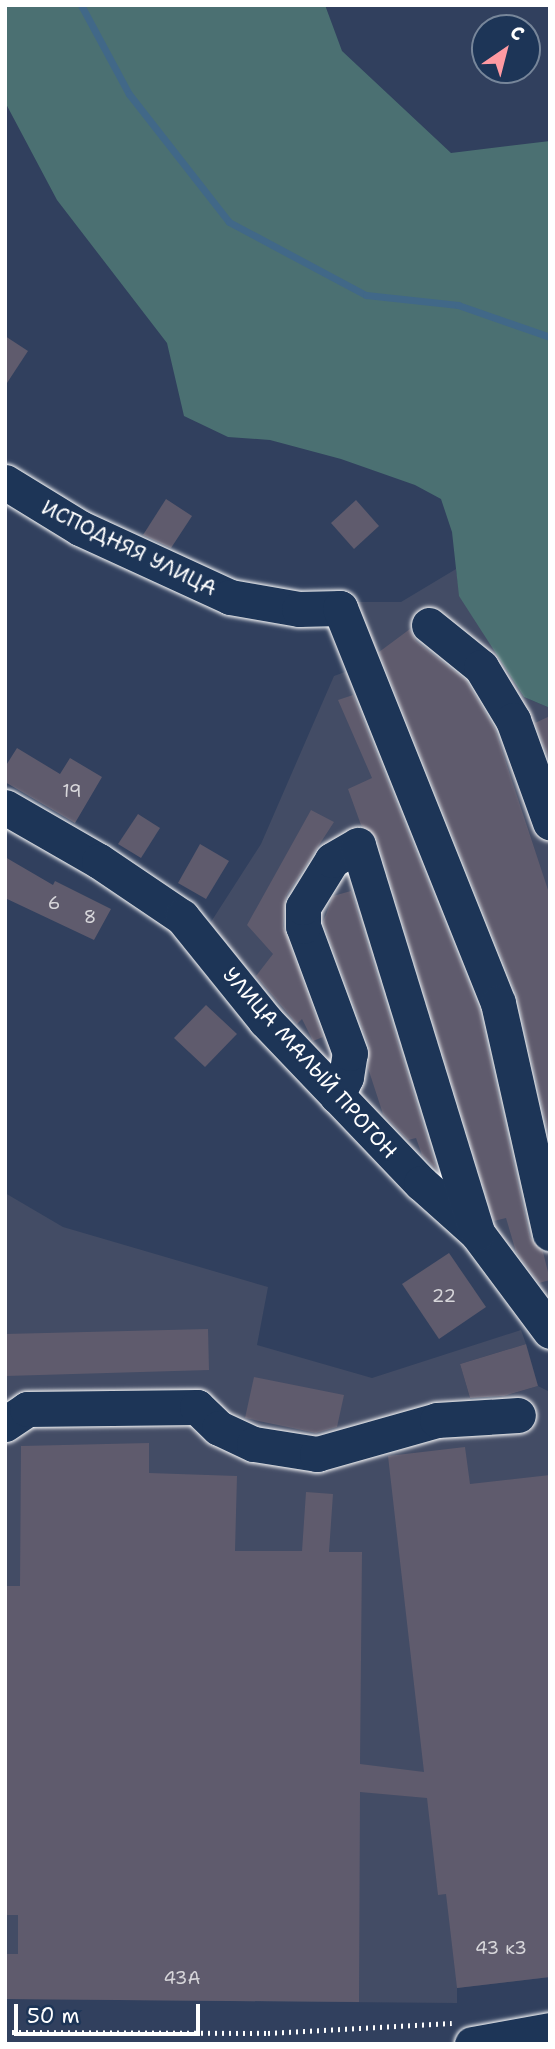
<!DOCTYPE html>
<html>
<head>
<meta charset="utf-8">
<style>
  body { margin:0 }
  #map { position:relative; width:555px; height:2049px; overflow:hidden; background:#31405e; font-family:"Shantell Sans",sans-serif }
  div>[style] { position:absolute }
  .built>* { inset:0; background:#434c65 }
  .green>* { inset:0; background:#4b7072 }
  .stream>* { height:7px; margin:-3.5px; padding:0 3.5px; transform-origin:3.5px; border-radius:3.5px; background:#416888 }
  .building>* { inset:0; background:#5f5b6d }
  .path>* { height:4.5px; margin-top:-2.25px; transform-origin:0; background:repeating-linear-gradient(90deg,#fff 0 2px,transparent 0 7px) }
  .roads { filter:drop-shadow(0 0 2px #fff) drop-shadow(0 0 2px #fff) }
  .minor>* { height:35px; margin:-17.5px; padding:0 17.5px; transform-origin:17.5px; border-radius:17.5px; background:#1d3557 }
  span { translate:-50% -50%; white-space:nowrap; text-align:center; line-height:1.15; -webkit-text-stroke:5px #1d3557; paint-order:stroke }
  .number-label { font-size:18px; color:#d7d6da }
  .number-label span { -webkit-text-stroke-width:0 }
  .street-label { font-size:21px; color:#fff }
  .frame { position:absolute; inset:0; border:7px solid #fff; pointer-events:none }
  .north { position:absolute; left:471px; top:14px; width:70px; height:70px; box-sizing:border-box; background:#1d3557; border:2px solid #77869a; border-radius:50%; rotate:35deg; font-size:19px; font-weight:700; line-height:28px; text-align:center; color:#fff }
  .north::after { content:''; display:block; margin:auto; width:24px; height:32px; background:#ff9aa2; clip-path:polygon(50% 0,100% 100%,50% 72%,0 100%) }
  .scale { position:absolute; left:14px; top:2004px; width:186px; height:32px; box-sizing:border-box; border:4px solid #fff; border-top:0; padding-left:9px; font-size:21px; line-height:24px; white-space:nowrap; color:#fff; -webkit-text-stroke:5px #1d3557; paint-order:stroke }
</style>
</head>
<body>
<div id="map">
  <div class="built">
    <i style="clip-path:polygon(456px 569px,460px 596px,524px 697px,550px 708px,550px 1324px,379px 1130px,209px 925px,261px 844px,334px 676px,353px 669px,342px 602px,401px 602px)"></i>
    <i style="clip-path:polygon(5px 1193px,63px 1227px,268px 1287px,257px 1345px,372px 1378px,521px 1330px,526px 1344px,460px 1364px,472px 1405px,538px 1386px,550px 1392px,550px 1977px,457px 1988px,457px 2003px,5px 1999px)"></i>
  </div>
  <div class="green">
    <i style="clip-path:polygon(5px 5px,325px 5px,342px 51px,451px 153px,550px 141px,550px 708px,524px 697px,459px 596px,452px 532px,441px 499px,415px 485px,341px 459px,270px 440px,228px 437px,184px 416px,167px 343px,57px 200px,5px 102px)"></i>
  </div>
  <div class="stream">
    <i style="left:81px;top:5px;width:101px;rotate:61.7deg"></i>
    <i style="left:129px;top:94px;width:162px;rotate:52deg"></i>
    <i style="left:229px;top:222px;width:155px;rotate:28.1deg"></i>
    <i style="left:366px;top:295px;width:93px;rotate:6.2deg"></i>
    <i style="left:458px;top:305px;width:97px;rotate:19.2deg"></i>
  </div>
  <div class="building">
    <i style="clip-path:polygon(5px 336px,28px 351px,5px 386px)"></i>
    <i style="clip-path:polygon(166px 499px,192px 516px,171px 548px,143px 535px)"></i>
    <i style="clip-path:polygon(356px 500px,379px 526px,354px 549px,331px 523px)"></i>
    <i style="clip-path:polygon(410px 629px,416px 641px,466px 680px,495px 729px,550px 896px,550px 1141px,517px 996px,379px 652px)"></i>
    <i style="clip-path:polygon(353px 695px,479px 1009px,530px 1237px,543px 1252px,550px 1280px,539px 1283px,516px 1252px,506px 1218px,494px 1221px,377px 839px,361px 825px,348px 789px,372px 778px,338px 700px)"></i>
    <i style="clip-path:polygon(550px 716px,550px 762px,535px 723px)"></i>
    <i style="clip-path:polygon(17px 748px,60px 774px,70px 758px,102px 777px,75px 823px,5px 782px,5px 767px)"></i>
    <i style="clip-path:polygon(311px 810px,334px 822px,286px 896px,283px 926px,323px 1037px,313px 1041px,302px 1019px,297px 1024px,256px 976px,273px 954px,247px 925px)"></i>
    <i style="clip-path:polygon(138px 814px,160px 828px,141px 858px,118px 844px)"></i>
    <i style="clip-path:polygon(200px 844px,229px 861px,206px 899px,178px 883px)"></i>
    <i style="clip-path:polygon(5px 857px,53px 885px,55px 881px,111px 909px,94px 940px,5px 898px)"></i>
    <i style="clip-path:polygon(351px 891px,437px 1170px,422px 1155px,416px 1138px,408px 1140px,383px 1114px,368px 1068px,369px 1046px,323px 922px,333px 896px)"></i>
    <i style="clip-path:polygon(206px 1005px,237px 1034px,205px 1067px,174px 1038px)"></i>
    <i style="clip-path:polygon(449px 1253px,486px 1307px,439px 1339px,402px 1284px)"></i>
    <i style="clip-path:polygon(208px 1329px,209px 1370px,6px 1376px,5px 1334px)"></i>
    <i style="clip-path:polygon(526px 1344px,538px 1386px,504px 1396px,470px 1398px,460px 1364px)"></i>
    <i style="clip-path:polygon(254px 1377px,344px 1395px,337px 1427px,316px 1433px,245px 1418px)"></i>
    <i style="clip-path:polygon(149px 1443px,149px 1473px,237px 1476px,235px 1551px,302px 1551px,306px 1492px,333px 1494px,329px 1552px,362px 1552px,360px 1764px,424px 1772px,388px 1456px,465px 1447px,470px 1484px,550px 1475px,550px 1977px,457px 1988px,446px 1894px,438px 1895px,427px 1798px,360px 1792px,359px 2002px,5px 1999px,5px 1954px,18px 1954px,18px 1915px,5px 1915px,5px 1586px,20px 1586px,21px 1446px)"></i>
  </div>
  <div class="path">
    <i style="left:5px;top:2032px;width:263px;rotate:0.2deg"></i>
    <i style="left:268px;top:2033px;width:184px;rotate:-3.1deg"></i>
  </div>
  <div class="roads">
    <div class="minor">
      <i style="left:5px;top:482px;width:88px;rotate:31.5deg"></i>
      <i style="left:80px;top:528px;width:165px;rotate:24.7deg"></i>
      <i style="left:230px;top:597px;width:70px;rotate:9.9deg"></i>
      <i style="left:299px;top:609px;width:41px;rotate:-1.4deg"></i>
      <i style="left:340px;top:608px;width:425px;rotate:68.2deg"></i>
      <i style="left:498px;top:1003px;width:236px;rotate:77.3deg"></i>
      <i style="left:429px;top:625px;width:67px;rotate:38.9deg"></i>
      <i style="left:481px;top:667px;width:62px;rotate:58.9deg"></i>
      <i style="left:513px;top:720px;width:109px;rotate:70.1deg"></i>
      <i style="left:5px;top:807px;width:108px;rotate:29.9deg"></i>
      <i style="left:99px;top:861px;width:100px;rotate:34deg"></i>
      <i style="left:182px;top:917px;width:132px;rotate:51.1deg"></i>
      <i style="left:265px;top:1020px;width:226px;rotate:46.3deg"></i>
      <i style="left:421px;top:1183px;width:75px;rotate:41.8deg"></i>
      <i style="left:477px;top:1233px;width:122px;rotate:53.3deg"></i>
      <i style="left:337px;top:1096px;width:21px;rotate:-65deg"></i>
      <i style="left:346px;top:1077px;width:24px;rotate:-81deg"></i>
      <i style="left:350px;top:1053px;width:135px;rotate:-110.3deg"></i>
      <i style="left:303px;top:926px;width:19px;rotate:-90deg"></i>
      <i style="left:303px;top:907px;width:55px;rotate:-58.3deg"></i>
      <i style="left:332px;top:860px;width:30px;rotate:-30deg"></i>
      <i style="left:358px;top:845px;width:406px;rotate:72.9deg"></i>
      <i style="left:5px;top:1424px;width:27px;rotate:-34deg"></i>
      <i style="left:27px;top:1409px;width:170px;rotate:-0.7deg"></i>
      <i style="left:197px;top:1407px;width:30px;rotate:44deg"></i>
      <i style="left:219px;top:1428px;width:38px;rotate:25deg"></i>
      <i style="left:254px;top:1444px;width:64px;rotate:9deg"></i>
      <i style="left:317px;top:1454px;width:125px;rotate:-15.8deg"></i>
      <i style="left:437px;top:1420px;width:81px;rotate:-3.5deg"></i>
      <i style="left:472px;top:2044px;width:79px;rotate:-10.2deg"></i>
    </div>
  </div>
  <div class="number-label">
    <span style="left:72px;top:791px">19</span>
    <span style="left:54px;top:903px">6</span>
    <span style="left:90px;top:917px">8</span>
    <span style="left:444px;top:1296px">22</span>
    <span style="left:501px;top:1948px">43 к3</span>
    <span style="left:182px;top:1978px">43А</span>
  </div>
  <div class="street-label">
    <span style="left:129px;top:548px;rotate:26deg">ИСПОДНЯЯ УЛИЦА</span>
    <span style="left:310px;top:1063px;rotate:48deg">УЛИЦА МАЛЫЙ ПРОГОН</span>
  </div>
  <div class="frame"></div>
  <div class="north">С</div>
  <div class="scale">50 m</div>
</div>
</body>
</html>
